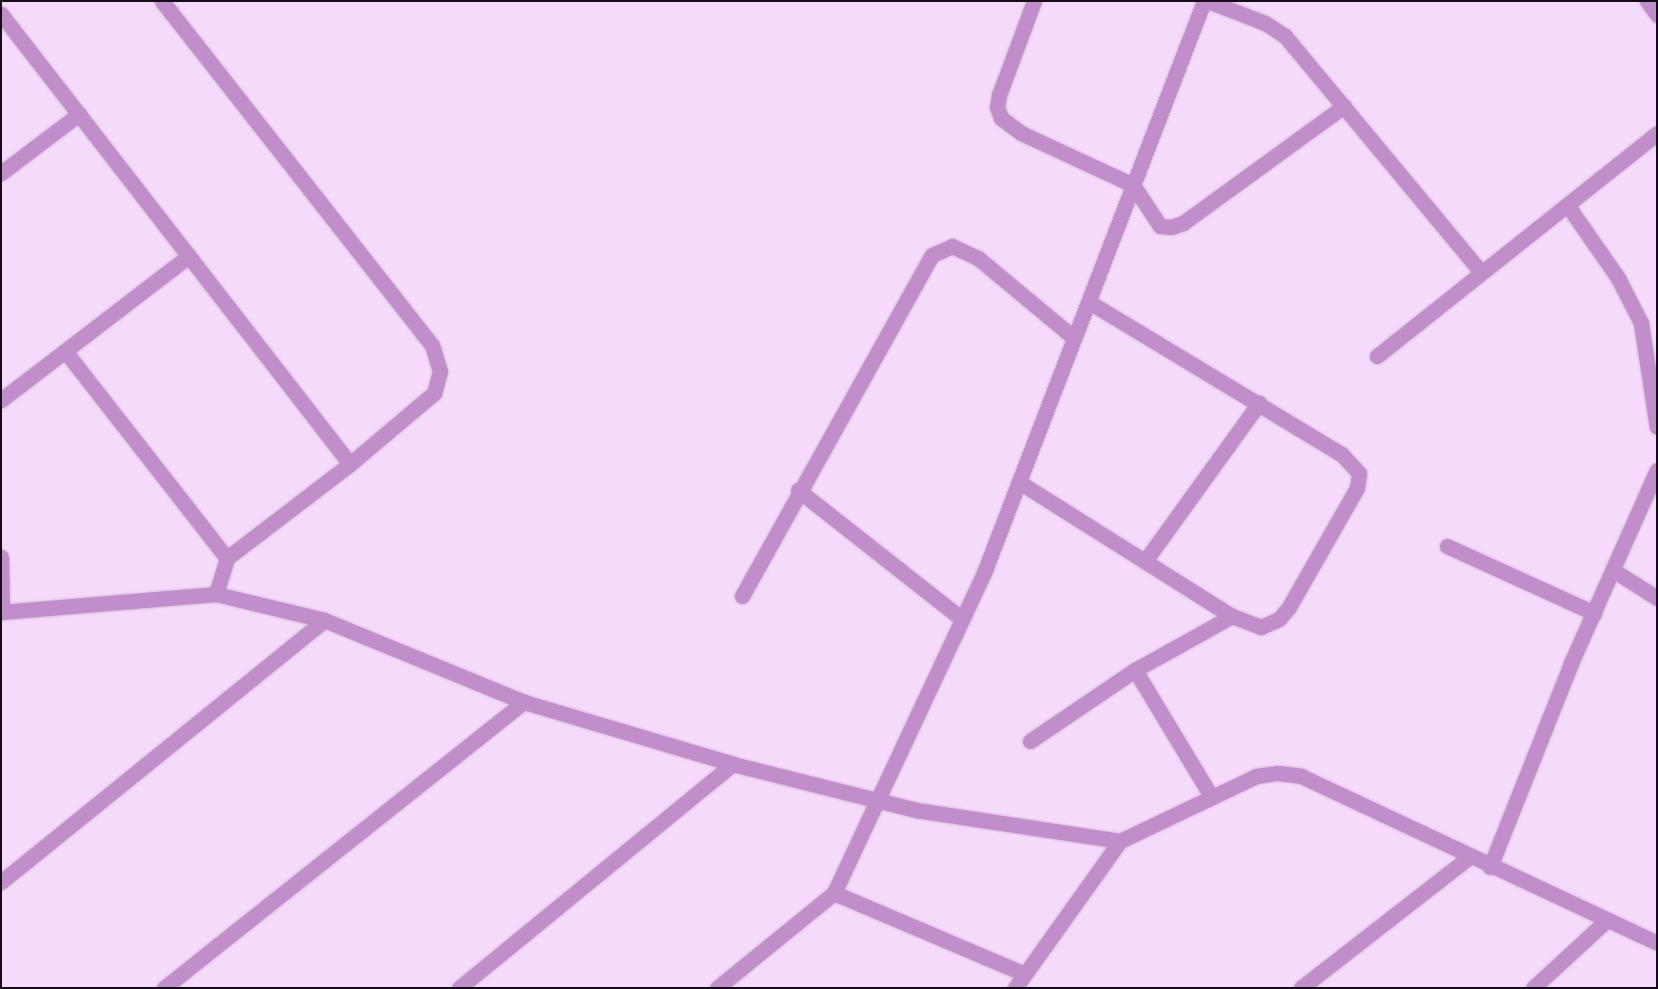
<!DOCTYPE html>
<html>
<head>
<meta charset="utf-8">
<style>
  body { margin:0 }
  #map { position:relative; width:1658px; height:989px; overflow:hidden; background:#f6dafb; font-family:"Golos Text",sans-serif }
  div>[style] { position:absolute }
  .roads { filter:drop-shadow(0 0 1px #d2b9d7) drop-shadow(0 0 1px #d2b9d7) }
  .street>* { height:15px; margin:-7.5px; padding:0 7.5px; transform-origin:7.5px; border-radius:7.5px; background:#c18dca }
  span { translate:-50% -50%; white-space:nowrap; text-align:center; line-height:1.15; -webkit-text-stroke:4px #f6dafb; paint-order:stroke }
  .frame { position:absolute; inset:0; border:2px solid #160b18; pointer-events:none }
</style>
</head>
<body>
<div id="map">
  <div class="roads">
    <div class="street">
      <i style="left:162px;top:1px;width:437px;rotate:51.9deg"></i>
      <i style="left:432px;top:345px;width:27px;rotate:73deg"></i>
      <i style="left:440px;top:371px;width:23px;rotate:105deg"></i>
      <i style="left:434px;top:393px;width:110px;rotate:139.8deg"></i>
      <i style="left:350px;top:464px;width:155px;rotate:142.6deg"></i>
      <i style="left:227px;top:558px;width:38px;rotate:107deg"></i>
      <i style="left:1034px;top:1px;width:100px;rotate:110.4deg"></i>
      <i style="left:999px;top:95px;width:12px;rotate:99deg"></i>
      <i style="left:997px;top:107px;width:12px;rotate:70deg"></i>
      <i style="left:1001px;top:118px;width:25px;rotate:37deg"></i>
      <i style="left:1021px;top:133px;width:123px;rotate:24.9deg"></i>
      <i style="left:1133px;top:185px;width:49px;rotate:56.6deg"></i>
      <i style="left:1160px;top:226px;width:11px;rotate:5deg"></i>
      <i style="left:1171px;top:227px;width:13px;rotate:-18deg"></i>
      <i style="left:1183px;top:223px;width:199px;rotate:-36deg"></i>
      <i style="left:1208px;top:1px;width:61px;rotate:21.1deg"></i>
      <i style="left:1265px;top:23px;width:24px;rotate:33deg"></i>
      <i style="left:1285px;top:36px;width:307px;rotate:50.3deg"></i>
      <i style="left:1647px;top:1px;width:17px;rotate:54deg"></i>
      <i style="left:1px;top:14px;width:569px;rotate:52.2deg"></i>
      <i style="left:1px;top:173px;width:98px;rotate:-37.1deg"></i>
      <i style="left:1568px;top:206px;width:88px;rotate:55.2deg"></i>
      <i style="left:1618px;top:278px;width:51px;rotate:62.9deg"></i>
      <i style="left:1641px;top:323px;width:105px;rotate:81.3deg"></i>
      <i style="left:65px;top:351px;width:263px;rotate:52deg"></i>
      <i style="left:1377px;top:356px;width:358px;rotate:-38.5deg"></i>
      <i style="left:1px;top:400px;width:237px;rotate:-37.5deg"></i>
      <i style="left:1019px;top:482px;width:252px;rotate:32.2deg"></i>
      <i style="left:1232px;top:616px;width:31px;rotate:21deg"></i>
      <i style="left:1261px;top:627px;width:20px;rotate:-24deg"></i>
      <i style="left:1279px;top:619px;width:16px;rotate:-50deg"></i>
      <i style="left:1289px;top:607px;width:137px;rotate:-60.3deg"></i>
      <i style="left:1357px;top:488px;width:15px;rotate:-82deg"></i>
      <i style="left:1359px;top:473px;width:26px;rotate:-133deg"></i>
      <i style="left:1341px;top:454px;width:294px;rotate:-148.9deg"></i>
      <i style="left:798px;top:490px;width:209px;rotate:38.2deg"></i>
      <i style="left:1447px;top:546px;width:162px;rotate:24.5deg"></i>
      <i style="left:1px;top:557px;width:55px;rotate:89deg"></i>
      <i style="left:1145px;top:561px;width:195px;rotate:-54.2deg"></i>
      <i style="left:1613px;top:570px;width:52px;rotate:32.5deg"></i>
      <i style="left:742px;top:596px;width:390px;rotate:-60.9deg"></i>
      <i style="left:932px;top:255px;width:22px;rotate:-24deg"></i>
      <i style="left:952px;top:246px;width:29px;rotate:25deg"></i>
      <i style="left:978px;top:258px;width:125px;rotate:39.8deg"></i>
      <i style="left:1px;top:612px;width:216px;rotate:-4.8deg"></i>
      <i style="left:216px;top:594px;width:111px;rotate:13.5deg"></i>
      <i style="left:324px;top:620px;width:216px;rotate:22.3deg"></i>
      <i style="left:524px;top:702px;width:218px;rotate:16.5deg"></i>
      <i style="left:733px;top:764px;width:189px;rotate:14.1deg"></i>
      <i style="left:916px;top:810px;width:206px;rotate:8.6deg"></i>
      <i style="left:1120px;top:841px;width:151px;rotate:-25.5deg"></i>
      <i style="left:1256px;top:776px;width:22px;rotate:-8deg"></i>
      <i style="left:1278px;top:773px;width:23px;rotate:7deg"></i>
      <i style="left:1301px;top:776px;width:393px;rotate:25.1deg"></i>
      <i style="left:1135px;top:670px;width:147px;rotate:58.9deg"></i>
      <i style="left:1030px;top:741px;width:127px;rotate:-34.1deg"></i>
      <i style="left:1135px;top:670px;width:111px;rotate:-29.1deg"></i>
      <i style="left:1490px;top:867px;width:219px;rotate:-68.3deg"></i>
      <i style="left:1571px;top:663px;width:211px;rotate:-66deg"></i>
      <i style="left:1px;top:882px;width:416px;rotate:-39deg"></i>
      <i style="left:834px;top:893px;width:207px;rotate:23deg"></i>
      <i style="left:164px;top:988px;width:460px;rotate:-38.5deg"></i>
      <i style="left:459px;top:988px;width:354px;rotate:-39.3deg"></i>
      <i style="left:717px;top:988px;width:151px;rotate:-39.1deg"></i>
      <i style="left:834px;top:893px;width:357px;rotate:-64.9deg"></i>
      <i style="left:985px;top:570px;width:610px;rotate:-68.95deg"></i>
      <i style="left:1015px;top:988px;width:181px;rotate:-54.5deg"></i>
      <i style="left:1301px;top:988px;width:213px;rotate:-37.9deg"></i>
      <i style="left:1533px;top:988px;width:100px;rotate:-42.6deg"></i>
    </div>
  </div>
  <div class="frame"></div>
</div>
</body>
</html>
